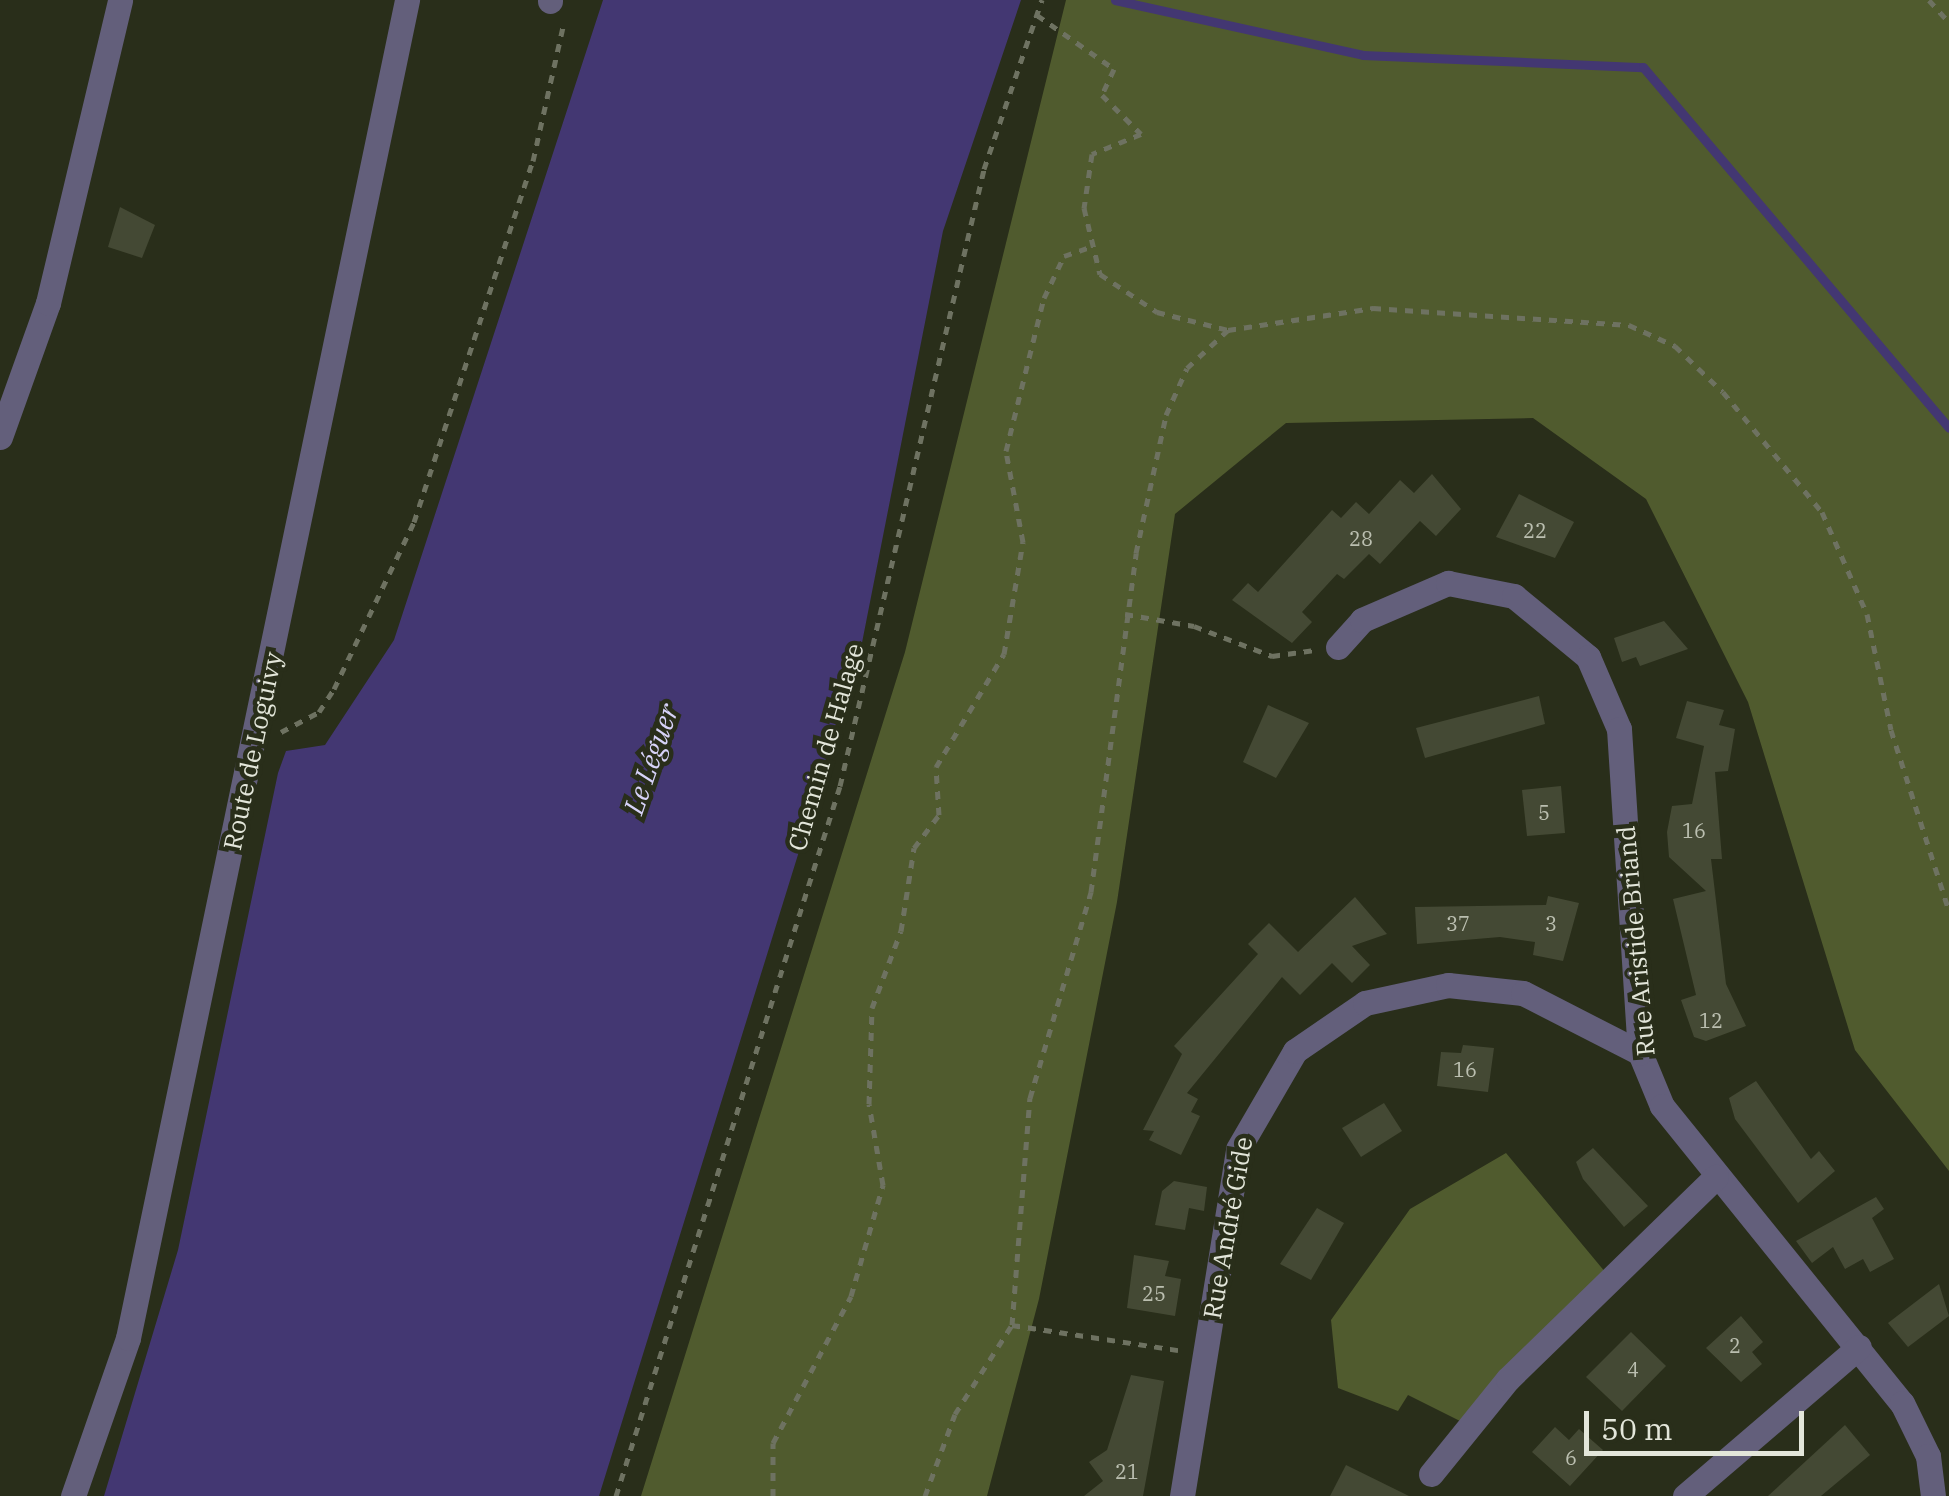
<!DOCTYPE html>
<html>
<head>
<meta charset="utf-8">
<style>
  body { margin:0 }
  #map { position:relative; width:1949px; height:1496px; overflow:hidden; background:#292e1a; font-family:"IBM Plex Serif",serif }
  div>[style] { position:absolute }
  .green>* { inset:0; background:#505b2e }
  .water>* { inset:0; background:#433772 }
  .stream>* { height:9px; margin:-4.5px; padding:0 4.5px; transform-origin:4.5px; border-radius:4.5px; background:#433772 }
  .building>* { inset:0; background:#444934 }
  .path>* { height:5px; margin-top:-2.5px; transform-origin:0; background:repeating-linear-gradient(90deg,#6e7261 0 8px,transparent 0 16px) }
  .street>* { height:25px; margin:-12.5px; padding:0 12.5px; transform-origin:12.5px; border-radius:12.5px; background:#635f7b }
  span { translate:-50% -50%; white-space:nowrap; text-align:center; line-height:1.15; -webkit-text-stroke:9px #292e1a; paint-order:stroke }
  .number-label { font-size:20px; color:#bbbfb0 }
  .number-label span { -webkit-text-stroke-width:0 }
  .street-label { font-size:25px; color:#e3e6da }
  .water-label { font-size:28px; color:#d7d3f8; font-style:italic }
  .scale { position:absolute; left:1584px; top:1411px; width:220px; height:45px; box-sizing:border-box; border:5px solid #e3e6da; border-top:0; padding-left:12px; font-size:30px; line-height:35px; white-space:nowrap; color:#e3e6da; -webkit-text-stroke:8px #292e1a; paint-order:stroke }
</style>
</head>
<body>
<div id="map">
  <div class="green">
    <i style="clip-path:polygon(1066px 0,1949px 0,1949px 1171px,1855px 1050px,1748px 702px,1646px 499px,1533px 418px,1286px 423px,1175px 514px,1117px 902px,1039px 1299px,987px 1496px,641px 1496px,905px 652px)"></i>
    <i style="clip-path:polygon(1506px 1153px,1611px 1279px,1470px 1426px,1408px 1395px,1398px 1411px,1338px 1388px,1331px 1320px,1410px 1209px)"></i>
  </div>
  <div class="water">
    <i style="clip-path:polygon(603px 0,1021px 0,943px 231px,859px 658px,599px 1496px,104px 1496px,178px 1250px,278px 773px,286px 751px,325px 745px,394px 640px)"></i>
  </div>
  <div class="stream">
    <i style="left:1115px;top:0;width:254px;rotate:12.5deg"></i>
    <i style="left:1363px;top:55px;width:280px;rotate:2.5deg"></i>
    <i style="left:1643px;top:67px;width:473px;rotate:49.7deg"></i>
  </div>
  <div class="building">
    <i style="clip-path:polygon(120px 207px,155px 225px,142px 258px,108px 247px)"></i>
    <i style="clip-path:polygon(1432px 474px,1461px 509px,1436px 536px,1420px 521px,1380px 564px,1369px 554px,1344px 579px,1337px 574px,1302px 612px,1312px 622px,1292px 643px,1232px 600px,1248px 583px,1258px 592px,1332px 510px,1341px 518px,1356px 502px,1369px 514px,1400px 480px,1414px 493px)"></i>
    <i style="clip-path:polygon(1519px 494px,1574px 522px,1555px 558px,1496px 537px)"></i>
    <i style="clip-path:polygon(1664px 621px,1688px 649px,1640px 666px,1636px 657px,1622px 662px,1614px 638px)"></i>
    <i style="clip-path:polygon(1539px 696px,1545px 724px,1425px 758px,1416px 728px)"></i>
    <i style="clip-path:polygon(1687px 701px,1724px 710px,1719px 725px,1735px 729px,1728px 771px,1715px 772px,1722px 859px,1711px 859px,1726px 984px,1746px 1026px,1706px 1041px,1694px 1037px,1681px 1000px,1696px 995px,1673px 899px,1706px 891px,1669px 857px,1667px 832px,1672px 806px,1692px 804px,1704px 746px,1676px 738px)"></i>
    <i style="clip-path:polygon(1268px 705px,1309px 723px,1276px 778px,1243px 762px)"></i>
    <i style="clip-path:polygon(1561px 786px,1565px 833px,1527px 836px,1522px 790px)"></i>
    <i style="clip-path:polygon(1548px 896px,1579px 903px,1563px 961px,1533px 955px,1535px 942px,1500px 937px,1417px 944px,1415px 907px,1546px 905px)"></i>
    <i style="clip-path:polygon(1355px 897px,1387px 934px,1352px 946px,1370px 965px,1352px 983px,1332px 963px,1300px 995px,1282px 977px,1187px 1093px,1198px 1099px,1191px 1112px,1200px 1116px,1181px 1155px,1149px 1140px,1154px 1131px,1143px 1130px,1182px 1054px,1174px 1046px,1258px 954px,1248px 944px,1269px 923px,1298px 952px)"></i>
    <i style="clip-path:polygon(1463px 1045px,1494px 1048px,1488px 1092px,1437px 1086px,1441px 1052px,1461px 1053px)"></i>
    <i style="clip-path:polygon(1756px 1081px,1811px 1159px,1819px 1151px,1835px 1171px,1798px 1203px,1735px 1119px,1729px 1098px)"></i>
    <i style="clip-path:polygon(1384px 1103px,1402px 1131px,1361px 1157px,1342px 1128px)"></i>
    <i style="clip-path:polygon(1593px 1148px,1648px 1206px,1624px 1227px,1583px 1179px,1576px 1162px)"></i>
    <i style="clip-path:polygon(1174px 1181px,1207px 1187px,1204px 1211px,1189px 1208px,1185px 1230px,1155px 1225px,1162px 1191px)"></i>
    <i style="clip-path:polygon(1876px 1197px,1884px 1209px,1872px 1218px,1894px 1259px,1870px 1272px,1863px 1259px,1845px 1269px,1833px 1247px,1812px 1263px,1796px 1241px)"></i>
    <i style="clip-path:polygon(1317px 1208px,1344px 1223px,1311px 1280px,1280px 1264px)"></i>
    <i style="clip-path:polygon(1134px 1255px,1169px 1261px,1165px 1276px,1181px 1279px,1175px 1316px,1127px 1308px)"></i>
    <i style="clip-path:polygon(1939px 1284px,1949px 1316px,1908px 1347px,1888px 1323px)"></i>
    <i style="clip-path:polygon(1741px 1316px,1763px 1342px,1752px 1352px,1762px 1364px,1741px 1382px,1706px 1348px)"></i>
    <i style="clip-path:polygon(1631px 1332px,1666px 1366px,1622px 1411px,1586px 1377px)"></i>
    <i style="clip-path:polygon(1131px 1375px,1164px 1381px,1143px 1496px,1084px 1496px,1103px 1481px,1089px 1462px,1107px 1450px)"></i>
    <i style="clip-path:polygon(1845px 1425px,1870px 1455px,1821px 1496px,1768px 1496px)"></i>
    <i style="clip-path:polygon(1555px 1427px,1569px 1440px,1579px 1429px,1603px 1450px,1570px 1486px,1532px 1452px)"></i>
    <i style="clip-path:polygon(1346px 1465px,1409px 1496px,1330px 1496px)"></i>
  </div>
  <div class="path">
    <i style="left:1929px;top:0;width:30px;rotate:48deg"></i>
    <i style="left:1037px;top:15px;width:94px;rotate:35deg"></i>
    <i style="left:1114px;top:69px;width:29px;rotate:115deg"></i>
    <i style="left:1102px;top:95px;width:55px;rotate:45deg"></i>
    <i style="left:1141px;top:134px;width:53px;rotate:157.8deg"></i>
    <i style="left:1092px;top:154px;width:55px;rotate:98.4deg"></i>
    <i style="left:1084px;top:208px;width:68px;rotate:76.4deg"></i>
    <i style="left:1100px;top:274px;width:69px;rotate:33.7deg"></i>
    <i style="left:1157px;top:312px;width:73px;rotate:14.2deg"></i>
    <i style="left:1228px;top:330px;width:147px;rotate:-8.6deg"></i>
    <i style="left:1373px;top:308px;width:257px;rotate:3.8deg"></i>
    <i style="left:1629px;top:325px;width:51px;rotate:24.5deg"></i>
    <i style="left:1675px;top:346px;width:66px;rotate:43.8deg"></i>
    <i style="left:1723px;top:392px;width:156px;rotate:50.5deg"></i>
    <i style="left:1822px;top:512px;width:111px;rotate:66.2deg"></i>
    <i style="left:1867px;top:614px;width:118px;rotate:78.3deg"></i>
    <i style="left:1891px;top:730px;width:190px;rotate:72.2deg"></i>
    <i style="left:1125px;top:614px;width:70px;rotate:9.9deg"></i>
    <i style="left:1194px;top:626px;width:84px;rotate:21deg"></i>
    <i style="left:1272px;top:656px;width:43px;rotate:-7.9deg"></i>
    <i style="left:281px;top:732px;width:43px;rotate:-27.8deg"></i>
    <i style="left:319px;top:712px;width:27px;rotate:-57deg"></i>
    <i style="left:334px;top:689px;width:185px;rotate:-64.4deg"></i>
    <i style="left:414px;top:522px;width:380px;rotate:-71.8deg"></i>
    <i style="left:533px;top:161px;width:142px;rotate:-77.4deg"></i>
    <i style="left:1012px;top:1325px;width:168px;rotate:8.6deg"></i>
    <i style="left:616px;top:1496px;width:744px;rotate:-72.49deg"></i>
    <i style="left:840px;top:786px;width:634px;rotate:-76.86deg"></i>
    <i style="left:984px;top:169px;width:179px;rotate:-71.1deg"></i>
    <i style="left:773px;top:1496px;width:53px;rotate:-90deg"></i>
    <i style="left:773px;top:1443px;width:166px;rotate:-62deg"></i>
    <i style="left:851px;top:1296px;width:116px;rotate:-73.9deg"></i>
    <i style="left:883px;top:1185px;width:82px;rotate:-99.8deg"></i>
    <i style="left:869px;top:1104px;width:96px;rotate:-88.2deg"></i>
    <i style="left:872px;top:1008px;width:82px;rotate:-69.4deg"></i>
    <i style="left:901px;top:931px;width:84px;rotate:-81.1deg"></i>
    <i style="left:914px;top:848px;width:41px;rotate:-52.9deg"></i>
    <i style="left:939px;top:815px;width:48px;rotate:-93.6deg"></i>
    <i style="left:936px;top:767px;width:132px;rotate:-59deg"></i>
    <i style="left:1004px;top:654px;width:114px;rotate:-80.4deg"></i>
    <i style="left:1023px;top:542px;width:93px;rotate:-100.6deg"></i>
    <i style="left:1006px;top:451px;width:158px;rotate:-76.1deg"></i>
    <i style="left:1044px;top:298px;width:47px;rotate:-64.5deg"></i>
    <i style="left:1064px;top:256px;width:31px;rotate:-19deg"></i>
    <i style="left:925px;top:1496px;width:87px;rotate:-69.9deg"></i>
    <i style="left:955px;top:1414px;width:106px;rotate:-57.4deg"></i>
    <i style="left:1012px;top:1325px;width:228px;rotate:-85.5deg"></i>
    <i style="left:1030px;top:1098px;width:215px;rotate:-73.5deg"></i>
    <i style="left:1091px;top:892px;width:342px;rotate:-82.4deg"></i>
    <i style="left:1136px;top:553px;width:141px;rotate:-77.7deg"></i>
    <i style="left:1166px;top:415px;width:51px;rotate:-65.9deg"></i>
    <i style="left:1187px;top:368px;width:56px;rotate:-42.8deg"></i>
  </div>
  <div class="street">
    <i style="left:550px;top:0;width:1px;rotate:90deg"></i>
    <i style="left:0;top:437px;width:142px;rotate:-70.3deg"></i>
    <i style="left:48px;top:303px;width:311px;rotate:-76.6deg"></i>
    <i style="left:1338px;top:647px;width:36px;rotate:-48deg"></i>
    <i style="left:1362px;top:620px;width:94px;rotate:-23.3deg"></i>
    <i style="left:1448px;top:583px;width:67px;rotate:11.1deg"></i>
    <i style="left:1514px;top:596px;width:96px;rotate:39.5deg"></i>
    <i style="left:1588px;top:657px;width:78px;rotate:66.7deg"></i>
    <i style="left:1619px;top:729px;width:325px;rotate:86.3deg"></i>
    <i style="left:1640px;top:1053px;width:57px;rotate:67.5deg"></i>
    <i style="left:1662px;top:1106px;width:382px;rotate:51.1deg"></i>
    <i style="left:1902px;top:1403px;width:59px;rotate:63.9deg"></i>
    <i style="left:1928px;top:1456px;width:40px;rotate:82.9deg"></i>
    <i style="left:1431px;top:1474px;width:122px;rotate:-51deg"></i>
    <i style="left:1508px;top:1379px;width:290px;rotate:-44.2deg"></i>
    <i style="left:73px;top:1496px;width:167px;rotate:-70.8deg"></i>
    <i style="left:128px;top:1338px;width:1367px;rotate:-78.22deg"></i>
    <i style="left:1182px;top:1496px;width:351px;rotate:-80.8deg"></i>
    <i style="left:1238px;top:1149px;width:113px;rotate:-59.8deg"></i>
    <i style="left:1295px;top:1051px;width:85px;rotate:-34.4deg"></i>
    <i style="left:1365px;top:1003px;width:85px;rotate:-12.2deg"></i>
    <i style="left:1448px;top:985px;width:75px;rotate:6.1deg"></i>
    <i style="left:1523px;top:993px;width:131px;rotate:27.1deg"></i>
    <i style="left:1685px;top:1496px;width:229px;rotate:-40.6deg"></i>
  </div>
  <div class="number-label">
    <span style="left:1535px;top:530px">22</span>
    <span style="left:1361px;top:538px">28</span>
    <span style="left:1544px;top:812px">5</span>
    <span style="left:1694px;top:830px">16</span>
    <span style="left:1458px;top:923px">37</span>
    <span style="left:1551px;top:923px">3</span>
    <span style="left:1711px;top:1020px">12</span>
    <span style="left:1465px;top:1069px">16</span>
    <span style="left:1154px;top:1293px">25</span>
    <span style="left:1735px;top:1345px">2</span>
    <span style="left:1633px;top:1369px">4</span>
    <span style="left:1571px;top:1457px">6</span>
    <span style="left:1127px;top:1471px">21</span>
  </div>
  <div class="street-label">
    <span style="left:826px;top:747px;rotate:-74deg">Chemin de Halage</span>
    <span style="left:253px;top:751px;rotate:-78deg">Route de Loguivy</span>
    <span style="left:1636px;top:941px;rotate:-95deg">Rue Aristide Briand</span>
    <span style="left:1228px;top:1228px;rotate:-80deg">Rue André Gide</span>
  </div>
  <div class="water-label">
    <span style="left:651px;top:759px;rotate:-71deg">Le Léguer</span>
  </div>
  <div class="scale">50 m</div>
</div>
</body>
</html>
